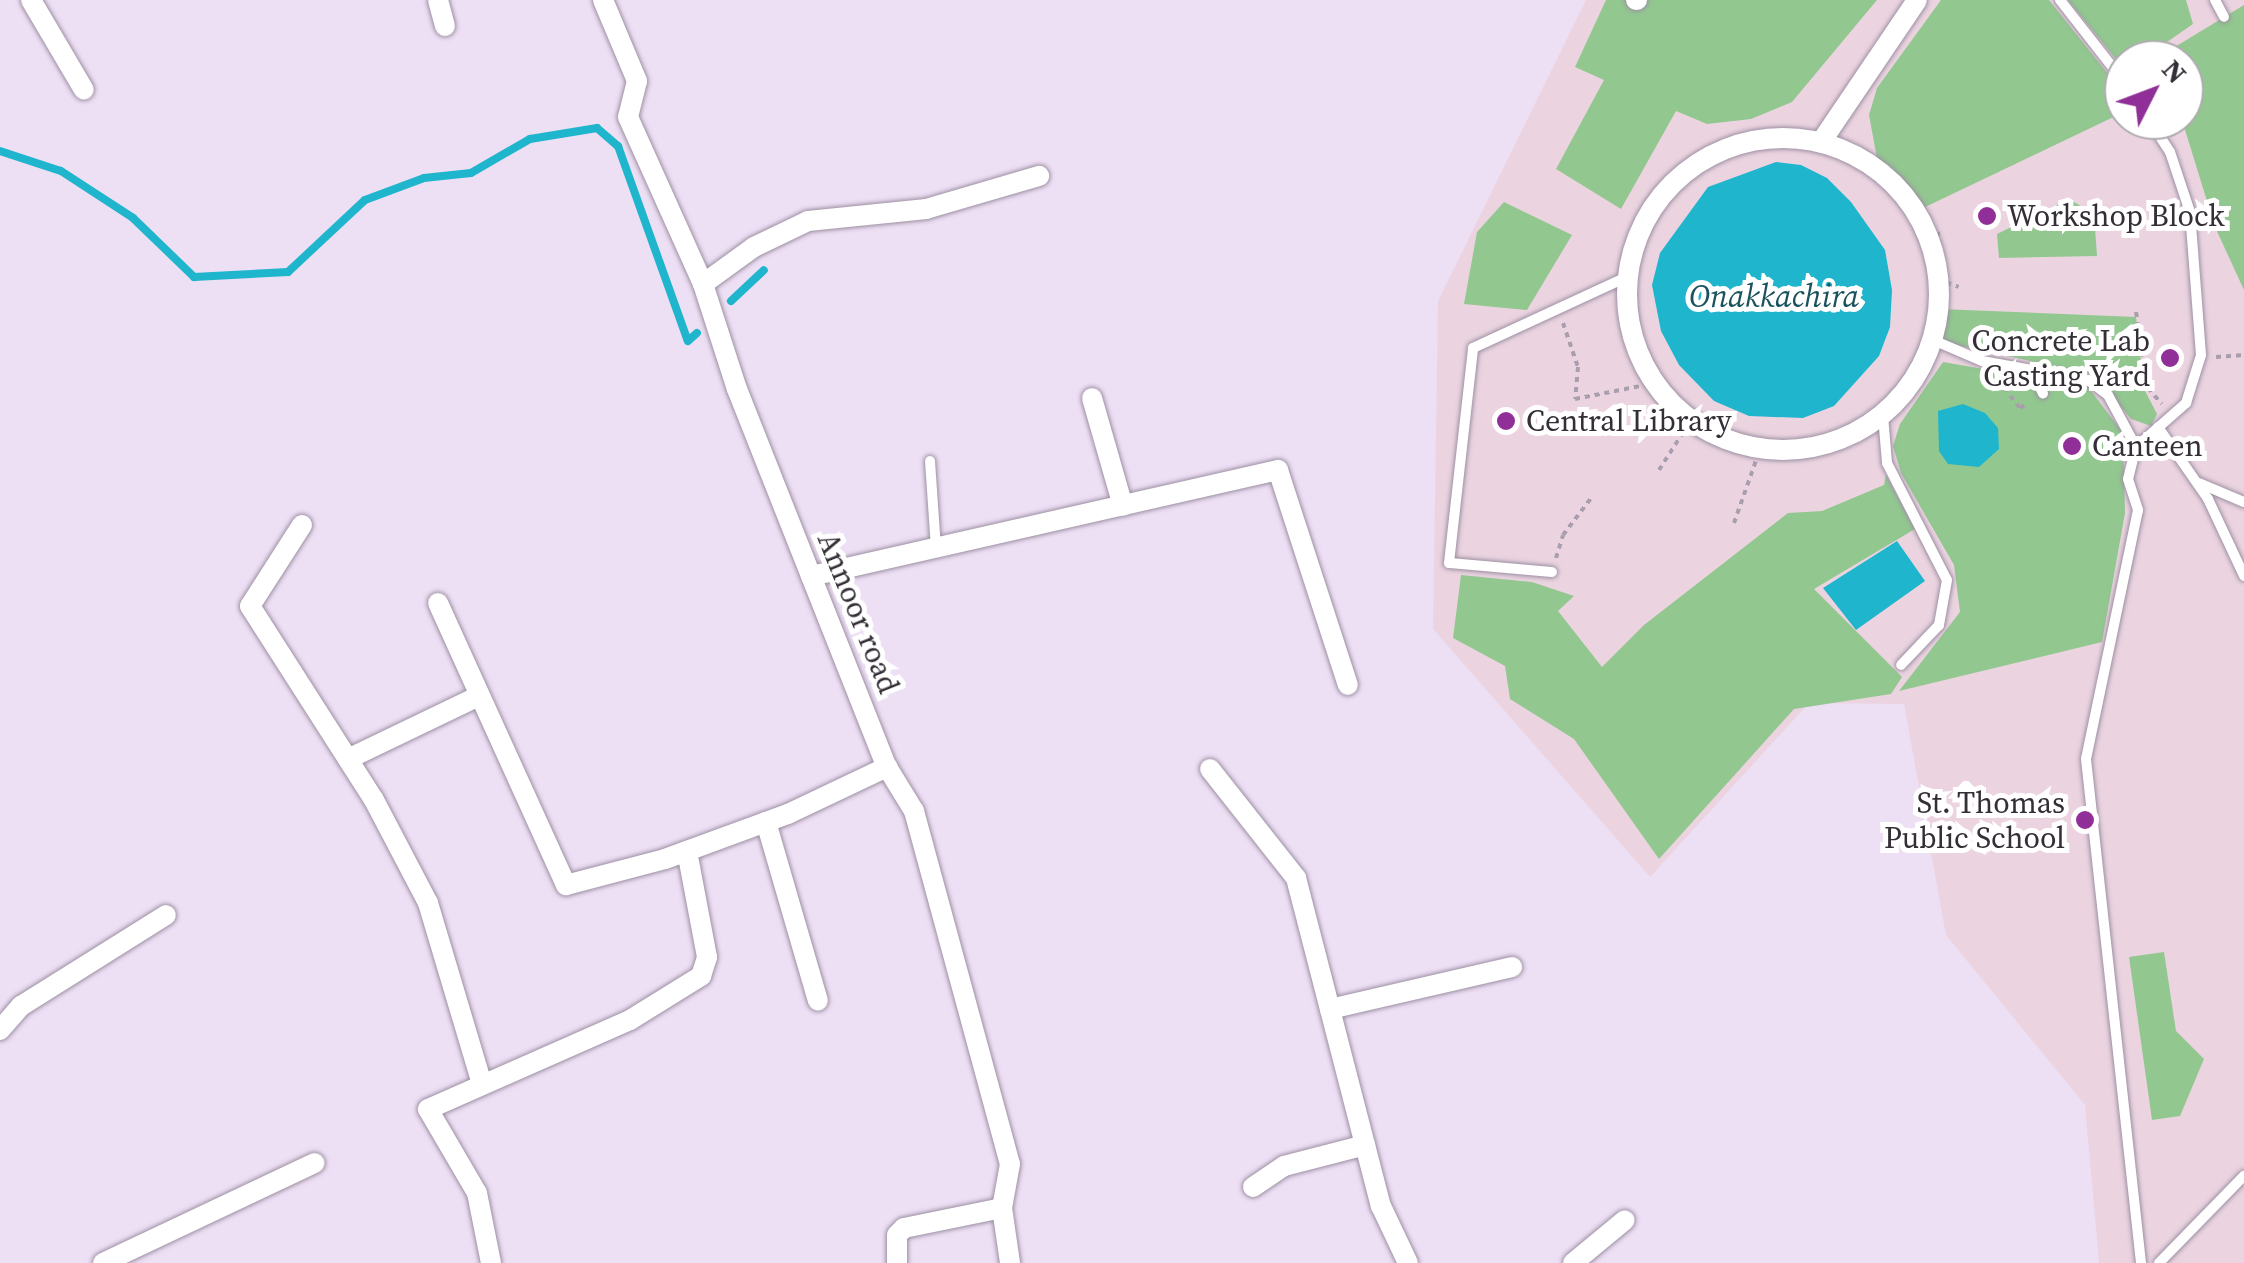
<!DOCTYPE html>
<html>
<head>
<meta charset="utf-8">
<style>
  body { margin:0 }
  #map { position:relative; width:2244px; height:1263px; overflow:hidden; background:#eddff4; font-family:"Source Serif 4",serif }
  div>[style] { position:absolute }
  .education>* { inset:0; background:#ebd4e0 }
  .green>* { inset:0; background:#92c790 }
  .water>* { inset:0; background:#1eb5cd }
  .stream>* { height:8px; margin:-4px; padding:0 4px; transform-origin:4px; border-radius:4px; background:#1eb5cd }
  .path>* { height:4px; margin-top:-2px; transform-origin:0; background:repeating-linear-gradient(90deg,#a99eae 0 5px,transparent 0 10px) }
  .roads { filter:drop-shadow(0 0 2px #9d90a3) drop-shadow(0 0 2px #9d90a3) }
  .service>* { height:10px; margin:-5px; padding:0 5px; transform-origin:5px; border-radius:5px; background:#fff }
  .minor>* { height:20px; margin:-10px; padding:0 10px; transform-origin:10px; border-radius:10px; background:#fff }
  .minor>.ring { margin:-10px; padding:0; box-sizing:content-box; background:none; border:20px solid #fff; border-radius:50% }
  .dots>* { width:28px; height:28px; translate:-50% -50%; box-sizing:border-box; border:5px solid #fff; border-radius:50% }
  span { translate:-50% -50%; white-space:nowrap; text-align:center; line-height:1.15; -webkit-text-stroke:10px #fff; paint-order:stroke }
  .poi-label { font-size:30px; color:#342e36 }
  .left { translate:0 -50%; text-align:left }
  .right { translate:-100% -50%; text-align:right }
  .street-label { font-size:30px; color:#342e36 }
  .water-label { font-size:32px; color:#1a525d; font-style:italic }
  .north { position:absolute; left:2104px; top:40px; width:100px; height:100px; box-sizing:border-box; background:#fff; border:2px solid #aeabaf; border-radius:50%; rotate:48deg; font-size:28px; font-weight:700; line-height:40px; text-align:center; color:#342e36 }
  .north::after { content:''; display:block; margin:auto; width:35px; height:45px; background:#8f2f97; clip-path:polygon(50% 0,100% 100%,50% 72%,0 100%) }
</style>
</head>
<body>
<div id="map">
  <div class="education">
    <i style="clip-path:polygon(evenodd,1586px 0,2244px 0,2244px 1263px,2099px 1263px,2085px 1105px,1946px 935px,1904px 704px,1809px 703px,1650px 877px,1433px 629px,1438px 301px,1586px 0,2124px 60px,2184px 60px,2184px 120px,2124px 120px,2124px 60px)"></i>
  </div>
  <div class="green">
    <i style="clip-path:polygon(1606px 0,1877px 0,1792px 102px,1751px 119px,1707px 124px,1676px 111px,1621px 209px,1556px 169px,1604px 80px,1575px 67px)"></i>
    <i style="clip-path:polygon(1941px 0,2049px 0,2124px 94px,2124px 112px,1921px 209px,1878px 164px,1869px 115px,1877px 88px)"></i>
    <i style="clip-path:polygon(2068px 0,2186px 0,2193px 24px,2154px 51px,2157px 60px,2124px 60px,2124px 69px)"></i>
    <i style="clip-path:polygon(2244px 5px,2244px 290px,2215px 227px,2182px 120px,2184px 60px,2160px 56px)"></i>
    <i style="clip-path:polygon(2069px 199px,2094px 214px,2097px 256px,1999px 258px,1997px 234px)"></i>
    <i style="clip-path:polygon(1504px 202px,1572px 235px,1527px 310px,1464px 304px,1477px 232px)"></i>
    <i style="clip-path:polygon(1940px 309px,2136px 317px,2144px 389px,2157px 414px,2151px 426px,2131px 419px,2095px 375px,1933px 340px)"></i>
    <i style="clip-path:polygon(1943px 362px,2088px 387px,2123px 433px,2125px 513px,2102px 642px,1899px 691px,1960px 612px,1954px 565px,1901px 473px,1893px 446px,1900px 424px)"></i>
    <i style="clip-path:polygon(1886px 475px,1915px 529px,1814px 589px,1902px 677px,1891px 694px,1794px 709px,1659px 859px,1574px 739px,1510px 699px,1505px 666px,1453px 638px,1461px 575px,1532px 582px,1574px 596px,1558px 611px,1602px 667px,1644px 625px,1788px 513px,1822px 511px,1884px 485px)"></i>
    <i style="clip-path:polygon(2164px 952px,2176px 1031px,2204px 1059px,2180px 1116px,2152px 1120px,2129px 957px)"></i>
  </div>
  <div class="water">
    <i style="clip-path:polygon(1776px 162px,1801px 165px,1827px 178px,1851px 202px,1885px 250px,1892px 290px,1890px 327px,1879px 356px,1834px 406px,1803px 418px,1749px 416px,1714px 401px,1679px 365px,1661px 331px,1652px 285px,1660px 253px,1708px 187px)"></i>
    <i style="clip-path:polygon(1963px 404px,1985px 413px,1998px 428px,1999px 449px,1979px 467px,1948px 464px,1939px 451px,1938px 411px)"></i>
    <i style="clip-path:polygon(1897px 541px,1925px 581px,1856px 630px,1823px 588px)"></i>
  </div>
  <div class="stream">
    <i style="left:0;top:151px;width:64px;rotate:18.2deg"></i>
    <i style="left:61px;top:171px;width:86px;rotate:33.1deg"></i>
    <i style="left:133px;top:218px;width:85px;rotate:44deg"></i>
    <i style="left:194px;top:277px;width:94px;rotate:-3deg"></i>
    <i style="left:288px;top:272px;width:105px;rotate:-43.1deg"></i>
    <i style="left:365px;top:200px;width:63px;rotate:-20.4deg"></i>
    <i style="left:424px;top:178px;width:47px;rotate:-6.1deg"></i>
    <i style="left:471px;top:173px;width:68px;rotate:-30deg"></i>
    <i style="left:530px;top:139px;width:68px;rotate:-9.3deg"></i>
    <i style="left:597px;top:128px;width:28px;rotate:41deg"></i>
    <i style="left:618px;top:146px;width:207px;rotate:70.3deg"></i>
    <i style="left:688px;top:341px;width:12px;rotate:-42deg"></i>
    <i style="left:731px;top:301px;width:45px;rotate:-43.2deg"></i>
  </div>
  <div class="path">
    <i style="left:1925px;top:233px;width:17px;rotate:3deg"></i>
    <i style="left:1937px;top:279px;width:23px;rotate:20deg"></i>
    <i style="left:2136px;top:312px;width:77px;rotate:81deg"></i>
    <i style="left:2148px;top:388px;width:21px;rotate:49deg"></i>
    <i style="left:1563px;top:323px;width:46px;rotate:71.2deg"></i>
    <i style="left:1578px;top:367px;width:32px;rotate:95deg"></i>
    <i style="left:1575px;top:399px;width:82px;rotate:-11.3deg"></i>
    <i style="left:2216px;top:357px;width:28px;rotate:-4deg"></i>
    <i style="left:1998px;top:380px;width:36px;rotate:52deg"></i>
    <i style="left:2020px;top:408px;width:9px;rotate:-32deg"></i>
    <i style="left:1659px;top:470px;width:59px;rotate:-57.4deg"></i>
    <i style="left:1734px;top:523px;width:78px;rotate:-70.6deg"></i>
    <i style="left:1556px;top:558px;width:24px;rotate:-73deg"></i>
    <i style="left:1563px;top:535px;width:48px;rotate:-52.7deg"></i>
  </div>
  <div class="roads">
    <div class="service">
      <i style="left:2060px;top:0;width:104px;rotate:52deg"></i>
      <i style="left:2215px;top:0;width:19px;rotate:62deg"></i>
      <i style="left:1933px;top:340px;width:53px;rotate:23.2deg"></i>
      <i style="left:1982px;top:361px;width:108px;rotate:10.2deg"></i>
      <i style="left:2088px;top:380px;width:25px;rotate:37deg"></i>
      <i style="left:2108px;top:395px;width:59px;rotate:61.7deg"></i>
      <i style="left:2136px;top:447px;width:33px;rotate:104deg"></i>
      <i style="left:2128px;top:479px;width:33px;rotate:72deg"></i>
      <i style="left:2138px;top:510px;width:254px;rotate:101.8deg"></i>
      <i style="left:2086px;top:759px;width:507px;rotate:83.77deg"></i>
      <i style="left:2032px;top:370px;width:26px;rotate:65deg"></i>
      <i style="left:1883px;top:416px;width:47px;rotate:85.1deg"></i>
      <i style="left:1887px;top:463px;width:131px;rotate:62.9deg"></i>
      <i style="left:1947px;top:580px;width:46px;rotate:100.1deg"></i>
      <i style="left:1939px;top:625px;width:55px;rotate:133.5deg"></i>
      <i style="left:2158px;top:427px;width:88px;rotate:55.2deg"></i>
      <i style="left:2208px;top:499px;width:85px;rotate:64.9deg"></i>
      <i style="left:2136px;top:447px;width:67px;rotate:-41.3deg"></i>
      <i style="left:2186px;top:403px;width:50px;rotate:-72.6deg"></i>
      <i style="left:2201px;top:355px;width:143px;rotate:-94.4deg"></i>
      <i style="left:2190px;top:212px;width:63px;rotate:-108.4deg"></i>
      <i style="left:2170px;top:152px;width:38px;rotate:-123deg"></i>
      <i style="left:930px;top:461px;width:89px;rotate:86.1deg"></i>
      <i style="left:2199px;top:483px;width:49px;rotate:22.9deg"></i>
      <i style="left:1552px;top:572px;width:103px;rotate:-175deg"></i>
      <i style="left:1449px;top:563px;width:216px;rotate:-83.6deg"></i>
      <i style="left:1473px;top:348px;width:170px;rotate:-24.8deg"></i>
      <i style="left:2159px;top:1263px;width:122px;rotate:-45.7deg"></i>
    </div>
    <div class="minor">
      <i style="left:31px;top:0;width:104px;rotate:59.5deg"></i>
      <i style="left:438px;top:0;width:27px;rotate:75deg"></i>
      <i style="left:603px;top:0;width:88px;rotate:67.2deg"></i>
      <i style="left:637px;top:81px;width:37px;rotate:104deg"></i>
      <i style="left:628px;top:117px;width:183px;rotate:65.8deg"></i>
      <i style="left:703px;top:284px;width:110px;rotate:72.1deg"></i>
      <i style="left:737px;top:389px;width:407px;rotate:68.4deg"></i>
      <i style="left:887px;top:767px;width:52px;rotate:58.5deg"></i>
      <i style="left:914px;top:811px;width:366px;rotate:74.8deg"></i>
      <i style="left:1010px;top:1164px;width:45px;rotate:100.3deg"></i>
      <i style="left:1002px;top:1208px;width:56px;rotate:81.7deg"></i>
      <i style="left:1636px;top:0;width:1px"></i>
      <i class="ring" style="left:1627px;top:138px;width:292px;height:292px"></i>
      <i style="left:1821px;top:142px;width:171px;rotate:-55.9deg"></i>
      <i style="left:703px;top:284px;width:63px;rotate:-36deg"></i>
      <i style="left:754px;top:247px;width:60px;rotate:-25.7deg"></i>
      <i style="left:808px;top:221px;width:119px;rotate:-5.8deg"></i>
      <i style="left:926px;top:209px;width:118px;rotate:-16.3deg"></i>
      <i style="left:1092px;top:398px;width:112px;rotate:74deg"></i>
      <i style="left:302px;top:525px;width:96px;rotate:122.7deg"></i>
      <i style="left:250px;top:606px;width:230px;rotate:57.4deg"></i>
      <i style="left:374px;top:800px;width:116px;rotate:62.3deg"></i>
      <i style="left:428px;top:903px;width:189px;rotate:73.4deg"></i>
      <i style="left:811px;top:576px;width:479px;rotate:-12.8deg"></i>
      <i style="left:1278px;top:470px;width:226px;rotate:72deg"></i>
      <i style="left:438px;top:603px;width:310px;rotate:65.6deg"></i>
      <i style="left:566px;top:885px;width:102px;rotate:-14.7deg"></i>
      <i style="left:665px;top:859px;width:131px;rotate:-20.1deg"></i>
      <i style="left:788px;top:814px;width:110px;rotate:-25.4deg"></i>
      <i style="left:348px;top:759px;width:145px;rotate:-25.7deg"></i>
      <i style="left:1210px;top:769px;width:139px;rotate:51.7deg"></i>
      <i style="left:1296px;top:878px;width:339px;rotate:75.5deg"></i>
      <i style="left:1381px;top:1206px;width:63px;rotate:64.7deg"></i>
      <i style="left:766px;top:822px;width:186px;rotate:73.8deg"></i>
      <i style="left:1330px;top:1009px;width:187px;rotate:-13deg"></i>
      <i style="left:0;top:1030px;width:32px;rotate:-49deg"></i>
      <i style="left:21px;top:1006px;width:171px;rotate:-32.1deg"></i>
      <i style="left:1253px;top:1187px;width:37px;rotate:-34deg"></i>
      <i style="left:1284px;top:1166px;width:84px;rotate:-14.5deg"></i>
      <i style="left:103px;top:1263px;width:234px;rotate:-25.3deg"></i>
      <i style="left:491px;top:1263px;width:71px;rotate:-101.3deg"></i>
      <i style="left:477px;top:1193px;width:97px;rotate:-120.3deg"></i>
      <i style="left:428px;top:1109px;width:221px;rotate:-23.8deg"></i>
      <i style="left:630px;top:1020px;width:84px;rotate:-31.8deg"></i>
      <i style="left:701px;top:976px;width:20px;rotate:-72deg"></i>
      <i style="left:707px;top:957px;width:108px;rotate:-100.7deg"></i>
      <i style="left:897px;top:1263px;width:28px;rotate:-90deg"></i>
      <i style="left:897px;top:1235px;width:10px;rotate:-45deg"></i>
      <i style="left:904px;top:1228px;width:100px;rotate:-11.5deg"></i>
      <i style="left:1573px;top:1263px;width:67px;rotate:-39.6deg"></i>
    </div>
  </div>
  <div class="dots">
    <i style="left:1987px;top:216px;background:#8f2f97"></i>
    <i style="left:2170px;top:358px;background:#8f2f97"></i>
    <i style="left:1506px;top:421px;background:#8f2f97"></i>
    <i style="left:2072px;top:446px;background:#8f2f97"></i>
    <i style="left:2085px;top:820px;background:#8f2f97"></i>
  </div>
  <div class="poi-label">
    <span class="left" style="left:2007px;top:216px">Workshop Block</span>
    <span class="right" style="left:2150px;top:358px">Concrete Lab<br>Casting Yard</span>
    <span class="left" style="left:1526px;top:421px">Central Library</span>
    <span class="left" style="left:2092px;top:446px">Canteen</span>
    <span class="right" style="left:2065px;top:820px">St. Thomas<br>Public School</span>
  </div>
  <div class="street-label">
    <span style="left:858px;top:613px;rotate:68deg">Annoor road</span>
  </div>
  <div class="water-label">
    <span style="left:1774px;top:296px">Onakkachira</span>
  </div>
  <div class="north">N</div>
</div>
</body>
</html>
